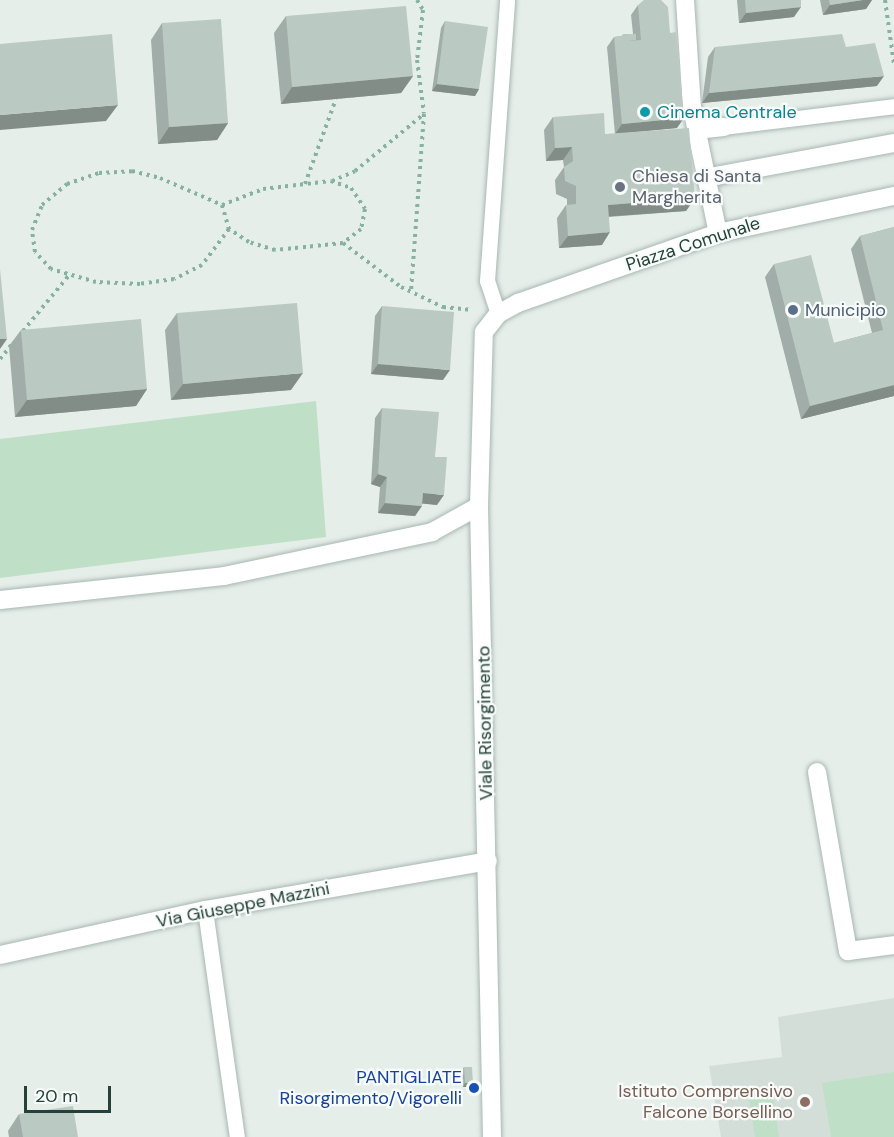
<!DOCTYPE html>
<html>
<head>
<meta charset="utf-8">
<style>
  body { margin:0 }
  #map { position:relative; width:894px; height:1137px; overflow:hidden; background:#e6eeea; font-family:"DM Sans",sans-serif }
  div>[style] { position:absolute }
  .built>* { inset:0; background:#d4ded9 }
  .green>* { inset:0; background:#bfdfc7 }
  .path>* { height:4px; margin-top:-2px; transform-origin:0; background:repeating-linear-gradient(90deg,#87b1a3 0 3px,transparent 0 7.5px) }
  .roads { filter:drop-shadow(0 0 2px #a8b7b1) drop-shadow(0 0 2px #a8b7b1) }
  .lane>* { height:15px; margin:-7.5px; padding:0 7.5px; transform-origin:7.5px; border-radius:7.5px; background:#fff }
  .street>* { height:18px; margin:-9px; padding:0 9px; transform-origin:9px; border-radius:9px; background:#fff }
  .wall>* { inset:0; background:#a1ada8 }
  .shaded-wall>* { inset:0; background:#838d88 }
  .building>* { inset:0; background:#bbc9c3 }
  .dots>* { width:16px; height:16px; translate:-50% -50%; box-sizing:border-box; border:3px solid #f7fbf9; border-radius:50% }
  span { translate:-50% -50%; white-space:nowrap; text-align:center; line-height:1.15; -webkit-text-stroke:4.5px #f7fbf9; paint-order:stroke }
  .culture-label { font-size:18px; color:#0d838f }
  .left { translate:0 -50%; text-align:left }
  .worship-label { font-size:18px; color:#5b616d }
  .street-label { font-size:18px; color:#254139 }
  .service-label { font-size:18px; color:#4e5e75 }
  .transit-label { font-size:18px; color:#164399 }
  .right { translate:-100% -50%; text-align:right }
  .education-label { font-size:18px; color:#785e54 }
  .scale { position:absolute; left:24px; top:1086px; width:87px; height:27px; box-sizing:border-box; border:3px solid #254139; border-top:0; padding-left:8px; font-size:18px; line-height:21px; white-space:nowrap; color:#254139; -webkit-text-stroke:4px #f7fbf9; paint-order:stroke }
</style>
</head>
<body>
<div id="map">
  <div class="built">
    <i style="clip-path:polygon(894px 998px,894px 1137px,721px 1137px,709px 1066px,782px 1057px,778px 1017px)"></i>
  </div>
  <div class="green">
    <i style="clip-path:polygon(316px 401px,326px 537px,0 578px,0 439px)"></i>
    <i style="clip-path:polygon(894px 1072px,894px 1137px,831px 1137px,822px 1083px)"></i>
    <i style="clip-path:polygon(773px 1095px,779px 1137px,755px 1137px,749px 1098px)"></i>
  </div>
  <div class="path">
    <i style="left:417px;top:0;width:12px;rotate:59deg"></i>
    <i style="left:423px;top:10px;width:50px;rotate:96.8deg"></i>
    <i style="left:417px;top:60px;width:54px;rotate:82.6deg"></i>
    <i style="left:885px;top:0;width:65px;rotate:82deg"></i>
    <i style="left:332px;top:181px;width:25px;rotate:-23deg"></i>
    <i style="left:355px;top:171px;width:89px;rotate:-39.6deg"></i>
    <i style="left:424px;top:114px;width:178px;rotate:94.2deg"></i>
    <i style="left:305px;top:184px;width:90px;rotate:-70deg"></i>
    <i style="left:222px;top:205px;width:25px;rotate:74deg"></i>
    <i style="left:343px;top:243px;width:68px;rotate:174.1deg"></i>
    <i style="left:275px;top:250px;width:27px;rotate:-163deg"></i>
    <i style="left:249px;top:242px;width:24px;rotate:-147deg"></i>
    <i style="left:229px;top:229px;width:45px;rotate:126.9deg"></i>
    <i style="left:202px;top:265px;width:31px;rotate:153deg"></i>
    <i style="left:174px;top:279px;width:34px;rotate:172deg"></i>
    <i style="left:140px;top:284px;width:44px;rotate:-177.4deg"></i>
    <i style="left:96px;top:282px;width:47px;rotate:-163.9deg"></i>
    <i style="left:51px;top:269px;width:23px;rotate:-133deg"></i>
    <i style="left:35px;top:252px;width:22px;rotate:-98deg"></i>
    <i style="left:32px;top:230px;width:27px;rotate:-68deg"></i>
    <i style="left:42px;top:205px;width:33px;rotate:-40deg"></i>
    <i style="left:67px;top:184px;width:34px;rotate:-19deg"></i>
    <i style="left:99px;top:173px;width:33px;rotate:-3deg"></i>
    <i style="left:132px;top:171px;width:29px;rotate:14deg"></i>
    <i style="left:160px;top:178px;width:68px;rotate:23.5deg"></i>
    <i style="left:222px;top:205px;width:44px;rotate:-21.3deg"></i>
    <i style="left:263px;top:189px;width:68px;rotate:-6.7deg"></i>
    <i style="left:331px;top:181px;width:21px;rotate:19deg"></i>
    <i style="left:351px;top:188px;width:25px;rotate:56deg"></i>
    <i style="left:365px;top:209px;width:20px;rotate:101deg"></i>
    <i style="left:361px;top:229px;width:23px;rotate:142deg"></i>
    <i style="left:343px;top:243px;width:73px;rotate:37.2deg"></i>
    <i style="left:401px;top:287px;width:47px;rotate:25.5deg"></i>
    <i style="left:443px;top:307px;width:27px;rotate:6deg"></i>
    <i style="left:23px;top:331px;width:74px;rotate:-50.5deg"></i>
    <i style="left:0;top:359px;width:19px;rotate:-51deg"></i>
  </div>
  <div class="roads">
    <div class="lane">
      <i style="left:724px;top:127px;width:171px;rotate:-7deg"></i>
      <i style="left:498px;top:314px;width:35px;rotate:-108deg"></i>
      <i style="left:487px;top:281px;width:282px;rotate:-85.9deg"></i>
      <i style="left:205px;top:910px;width:229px;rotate:82deg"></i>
    </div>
    <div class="street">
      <i style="left:685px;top:0;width:108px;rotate:86.3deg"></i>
      <i style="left:692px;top:108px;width:128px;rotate:78.3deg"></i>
      <i style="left:696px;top:130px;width:28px;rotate:-6deg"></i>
      <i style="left:705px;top:178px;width:192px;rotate:-10.5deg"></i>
      <i style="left:0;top:600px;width:225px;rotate:-6.1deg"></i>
      <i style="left:224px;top:576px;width:213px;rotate:-11.9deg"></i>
      <i style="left:432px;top:532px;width:54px;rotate:-29deg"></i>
      <i style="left:817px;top:772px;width:182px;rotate:80.2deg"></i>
      <i style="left:848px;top:951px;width:46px;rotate:-7.4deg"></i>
      <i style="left:0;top:955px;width:210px;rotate:-12.4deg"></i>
      <i style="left:205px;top:910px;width:287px;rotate:-9.8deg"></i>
      <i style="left:492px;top:1137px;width:631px;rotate:-91.18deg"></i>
      <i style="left:479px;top:506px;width:174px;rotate:-88.4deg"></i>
      <i style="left:484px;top:332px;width:23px;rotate:-52deg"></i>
      <i style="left:498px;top:314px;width:23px;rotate:-29deg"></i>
      <i style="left:518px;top:303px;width:212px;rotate:-19.3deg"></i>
      <i style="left:718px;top:233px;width:180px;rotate:-11.9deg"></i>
    </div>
  </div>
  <div class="wall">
    <i style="clip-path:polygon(737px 0,801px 0,794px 17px,739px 23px)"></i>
    <i style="clip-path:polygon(820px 0,872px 0,866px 9px,823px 15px)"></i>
    <i style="clip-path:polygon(638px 5px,677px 128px,615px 134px,607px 47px,614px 37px,622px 36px,623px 34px,633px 34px,631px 15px)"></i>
    <i style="clip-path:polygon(286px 16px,413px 76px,401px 93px,281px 104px,274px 33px)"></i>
    <i style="clip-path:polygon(445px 21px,479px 89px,475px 96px,432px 91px,441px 28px)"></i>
    <i style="clip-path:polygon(162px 23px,228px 123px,217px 140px,158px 144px,151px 40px)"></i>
    <i style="clip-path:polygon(715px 47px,846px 47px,877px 86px,702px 103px,708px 57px)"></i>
    <i style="clip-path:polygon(553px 117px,605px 134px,695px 198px,686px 211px,609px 217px,602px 245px,559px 248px,557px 218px,566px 205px,567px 205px,567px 199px,556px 194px,555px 180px,564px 167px,563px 160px,546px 161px,544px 130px)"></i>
    <i style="clip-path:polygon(894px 227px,894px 396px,801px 419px,765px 277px,774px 264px,834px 343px,872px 333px,851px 249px,860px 236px)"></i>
    <i style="clip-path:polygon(382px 306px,443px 380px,371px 374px,375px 316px)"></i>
    <i style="clip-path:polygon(177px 313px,291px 390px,171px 400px,165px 330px)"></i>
    <i style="clip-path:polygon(21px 330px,147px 389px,136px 406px,15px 417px,9px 346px)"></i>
    <i style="clip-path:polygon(382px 408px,435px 457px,437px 505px,423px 503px,415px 516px,378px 513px,380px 487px,371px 484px,375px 418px)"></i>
    <i style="clip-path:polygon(464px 1067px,473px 1083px,470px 1087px,463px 1087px,462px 1070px)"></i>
    <i style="clip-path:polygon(19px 1114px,78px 1137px,9px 1137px,8px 1131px)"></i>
  </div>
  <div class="shaded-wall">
    <i style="clip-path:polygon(863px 0,872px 0,866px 9px,823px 15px,830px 5px)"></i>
    <i style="clip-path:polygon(801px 7px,794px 17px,739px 23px,746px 13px)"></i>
    <i style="clip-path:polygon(413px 76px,401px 93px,281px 104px,292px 87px)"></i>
    <i style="clip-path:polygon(884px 76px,877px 86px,702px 103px,709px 93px)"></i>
    <i style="clip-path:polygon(437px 84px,479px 89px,475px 96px,432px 91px)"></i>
    <i style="clip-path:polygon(118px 105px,106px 121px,0 130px,0 115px)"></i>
    <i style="clip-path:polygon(684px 118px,677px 128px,615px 134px,622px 124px)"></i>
    <i style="clip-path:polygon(228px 123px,217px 140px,158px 144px,169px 127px)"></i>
    <i style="clip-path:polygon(572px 147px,563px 160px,546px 161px,555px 148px)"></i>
    <i style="clip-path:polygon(695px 198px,686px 211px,600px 217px,608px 205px)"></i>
    <i style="clip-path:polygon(610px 232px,602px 245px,559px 248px,568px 236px)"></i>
    <i style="clip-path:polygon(0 339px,7px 339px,0 349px)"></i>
    <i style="clip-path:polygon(378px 364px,450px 370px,443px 380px,371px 374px)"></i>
    <i style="clip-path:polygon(303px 373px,291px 390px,171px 400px,183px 384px)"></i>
    <i style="clip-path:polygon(894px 385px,894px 396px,801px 419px,810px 406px)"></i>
    <i style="clip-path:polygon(147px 389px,136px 406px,15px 417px,27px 400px)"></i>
    <i style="clip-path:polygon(378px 474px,387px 477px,380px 487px,371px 484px)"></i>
    <i style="clip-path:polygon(423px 493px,444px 495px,437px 505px,416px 503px)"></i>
    <i style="clip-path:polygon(385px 503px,422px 506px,415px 516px,378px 513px)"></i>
    <i style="clip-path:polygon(465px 1083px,473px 1083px,470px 1087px,463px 1087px)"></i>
  </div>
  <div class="building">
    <i style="clip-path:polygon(644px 0,661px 0,668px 7px,670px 33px,676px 32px,684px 118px,622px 124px,614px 37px,628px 35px,628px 41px,641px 40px,638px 5px)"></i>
    <i style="clip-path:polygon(745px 0,801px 0,801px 7px,746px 13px)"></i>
    <i style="clip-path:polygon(829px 0,863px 0,830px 5px)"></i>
    <i style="clip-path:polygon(406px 6px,413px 76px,292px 87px,286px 16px)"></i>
    <i style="clip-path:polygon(221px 19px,228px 123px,169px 127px,162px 23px)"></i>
    <i style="clip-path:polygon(445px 21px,488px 27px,479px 89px,437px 84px)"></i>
    <i style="clip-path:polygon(112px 34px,118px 105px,0 115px,0 44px)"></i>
    <i style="clip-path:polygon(623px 34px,636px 34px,636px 40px,628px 41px,628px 35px,623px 36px)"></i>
    <i style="clip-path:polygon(842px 34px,846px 47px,875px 43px,884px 76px,709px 93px,715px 47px)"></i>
    <i style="clip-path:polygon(604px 113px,605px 134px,689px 128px,695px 198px,608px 205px,610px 232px,568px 236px,566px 205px,576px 204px,576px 186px,565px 181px,564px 167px,573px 161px,572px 147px,555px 148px,553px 117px)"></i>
    <i style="clip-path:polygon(894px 227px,894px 385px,810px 406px,774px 264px,811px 255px,834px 343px,883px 330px,860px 236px)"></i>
    <i style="clip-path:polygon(0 269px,7px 339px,0 339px)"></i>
    <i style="clip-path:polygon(297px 303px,303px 373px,183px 384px,177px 313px)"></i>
    <i style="clip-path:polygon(382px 306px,454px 312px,450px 370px,378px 364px)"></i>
    <i style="clip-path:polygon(141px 319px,147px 389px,27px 400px,21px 330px)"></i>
    <i style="clip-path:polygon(382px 408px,439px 412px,435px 457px,447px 457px,444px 495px,423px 493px,422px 506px,385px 503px,387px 477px,378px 474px)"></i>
    <i style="clip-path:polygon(464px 1067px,472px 1067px,473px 1083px,465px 1083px)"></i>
    <i style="clip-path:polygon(73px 1106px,78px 1137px,23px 1137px,19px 1114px)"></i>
  </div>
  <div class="dots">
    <i style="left:645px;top:112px;background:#0f9aa8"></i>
    <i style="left:620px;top:187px;background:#6b7280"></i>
    <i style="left:793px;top:310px;background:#5c6f8a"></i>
    <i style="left:474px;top:1088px;background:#1a4fb4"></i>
    <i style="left:805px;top:1102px;background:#8d6e63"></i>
  </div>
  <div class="culture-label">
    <span class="left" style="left:657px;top:112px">Cinema Centrale</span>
  </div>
  <div class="worship-label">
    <span class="left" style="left:632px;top:187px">Chiesa di Santa<br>Margherita</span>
  </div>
  <div class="street-label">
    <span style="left:693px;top:244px;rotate:-18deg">Piazza Comunale</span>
    <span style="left:485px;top:723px;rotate:-91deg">Viale Risorgimento</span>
    <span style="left:243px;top:905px;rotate:-11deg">Via Giuseppe Mazzini</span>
  </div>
  <div class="service-label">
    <span class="left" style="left:805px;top:310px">Municipio</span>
  </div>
  <div class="transit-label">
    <span class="right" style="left:462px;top:1088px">PANTIGLIATE<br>Risorgimento/Vigorelli</span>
  </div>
  <div class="education-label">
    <span class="right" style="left:793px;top:1102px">Istituto Comprensivo<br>Falcone Borsellino</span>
  </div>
  <div class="scale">20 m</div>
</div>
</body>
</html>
